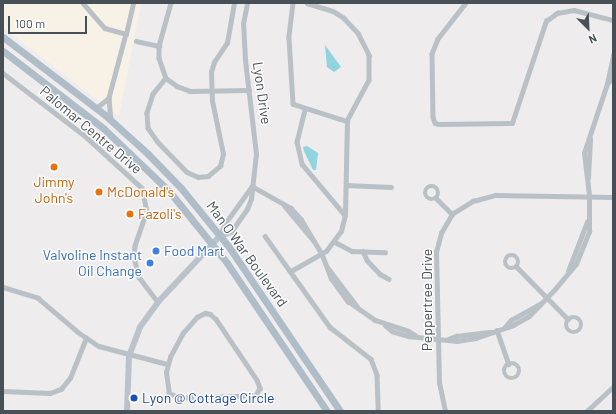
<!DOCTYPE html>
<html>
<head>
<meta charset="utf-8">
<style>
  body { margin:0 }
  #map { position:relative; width:616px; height:414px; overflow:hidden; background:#eeecec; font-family:Barlow,sans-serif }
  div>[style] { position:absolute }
  .commercial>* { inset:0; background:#f8f2e6 }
  .water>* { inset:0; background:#91d3df }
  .street>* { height:4.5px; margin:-2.25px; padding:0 2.25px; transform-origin:2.25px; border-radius:2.25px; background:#b9c1c7 }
  .street>.ring { margin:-2.25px; padding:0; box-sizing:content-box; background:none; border:4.5px solid #b9c1c7; border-radius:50% }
  .secondary>* { height:6px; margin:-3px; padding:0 3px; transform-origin:3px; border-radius:3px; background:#bac3cc }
  .primary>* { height:7px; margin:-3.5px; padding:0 3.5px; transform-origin:3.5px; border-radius:3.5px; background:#afbdc8 }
  .dots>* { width:11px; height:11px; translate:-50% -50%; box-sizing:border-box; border:2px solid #fff; border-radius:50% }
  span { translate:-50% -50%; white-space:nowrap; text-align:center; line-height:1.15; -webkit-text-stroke:3px #fff; paint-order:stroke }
  .street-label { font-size:14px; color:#475057 }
  .food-label { font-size:14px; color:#c56008 }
  .left { translate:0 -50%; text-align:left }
  .shop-label { font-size:14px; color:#366cbe }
  .right { translate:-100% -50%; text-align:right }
  .transit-label { font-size:14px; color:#164399 }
  .frame { position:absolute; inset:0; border:4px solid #475057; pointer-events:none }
  .north { position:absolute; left:568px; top:8px; width:40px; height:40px; -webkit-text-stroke:3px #fff; paint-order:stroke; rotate:156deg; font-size:11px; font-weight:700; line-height:16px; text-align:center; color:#475057 }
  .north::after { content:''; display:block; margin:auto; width:14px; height:18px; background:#475057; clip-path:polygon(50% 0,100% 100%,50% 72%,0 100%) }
  .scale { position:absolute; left:8px; top:16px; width:79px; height:18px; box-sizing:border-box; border:2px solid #475057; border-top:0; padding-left:5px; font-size:12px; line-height:14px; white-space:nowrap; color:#475057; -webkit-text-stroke:3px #fff; paint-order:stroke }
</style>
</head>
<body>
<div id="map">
  <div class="commercial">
    <i style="clip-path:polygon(3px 3px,141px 3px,119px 116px,3px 28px)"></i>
  </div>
  <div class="water">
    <i style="clip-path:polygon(325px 45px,341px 67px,334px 72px,327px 67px)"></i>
    <i style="clip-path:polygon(307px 146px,318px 153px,316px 170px,313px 170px,304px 151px,303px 147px)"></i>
  </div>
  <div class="street">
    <i style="left:83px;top:3px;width:33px;rotate:49deg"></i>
    <i style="left:105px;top:28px;width:22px;rotate:16deg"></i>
    <i style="left:126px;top:34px;width:66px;rotate:104.9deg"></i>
    <i style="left:109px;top:98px;width:21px;rotate:85deg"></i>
    <i style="left:171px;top:3px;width:45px;rotate:105.6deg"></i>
    <i style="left:159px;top:46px;width:12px;rotate:90deg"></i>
    <i style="left:159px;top:58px;width:21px;rotate:71deg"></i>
    <i style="left:166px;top:78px;width:14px;rotate:36deg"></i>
    <i style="left:177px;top:86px;width:14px;rotate:21deg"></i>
    <i style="left:190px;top:91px;width:59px;rotate:-1deg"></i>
    <i style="left:293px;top:3px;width:35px;rotate:97deg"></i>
    <i style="left:289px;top:38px;width:66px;rotate:86.5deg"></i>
    <i style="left:293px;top:104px;width:57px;rotate:17.5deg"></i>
    <i style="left:307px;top:3px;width:27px;rotate:17deg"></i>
    <i style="left:333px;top:11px;width:13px;rotate:32deg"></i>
    <i style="left:344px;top:18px;width:21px;rotate:47deg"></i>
    <i style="left:358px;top:33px;width:25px;rotate:63deg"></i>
    <i style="left:369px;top:55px;width:25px;rotate:90deg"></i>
    <i style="left:369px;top:80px;width:47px;rotate:118.2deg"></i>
    <i style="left:466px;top:3px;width:46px;rotate:127.9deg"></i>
    <i style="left:438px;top:39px;width:16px;rotate:112deg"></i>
    <i style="left:432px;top:54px;width:63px;rotate:89.1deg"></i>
    <i style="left:433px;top:117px;width:6px;rotate:72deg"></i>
    <i style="left:435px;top:123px;width:4px;rotate:14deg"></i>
    <i style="left:439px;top:124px;width:73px;rotate:-0.8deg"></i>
    <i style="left:512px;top:123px;width:108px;rotate:-71.6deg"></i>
    <i style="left:546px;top:21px;width:14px;rotate:-36deg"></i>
    <i style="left:557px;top:13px;width:17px;rotate:-10deg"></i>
    <i style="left:574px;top:10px;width:40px;rotate:14.4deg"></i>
    <i style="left:126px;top:34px;width:32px;rotate:-77deg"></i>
    <i style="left:136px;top:41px;width:24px;rotate:12deg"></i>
    <i style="left:3px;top:73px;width:103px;rotate:37.5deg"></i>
    <i style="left:85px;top:136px;width:77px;rotate:42.4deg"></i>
    <i style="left:142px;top:188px;width:24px;rotate:78deg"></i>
    <i style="left:147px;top:211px;width:37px;rotate:109deg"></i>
    <i style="left:135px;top:246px;width:11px;rotate:95deg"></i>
    <i style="left:134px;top:257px;width:21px;rotate:76deg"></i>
    <i style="left:139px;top:277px;width:31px;rotate:53deg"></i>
    <i style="left:166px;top:78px;width:21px;rotate:129deg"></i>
    <i style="left:153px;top:94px;width:20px;rotate:108deg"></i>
    <i style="left:147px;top:113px;width:15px;rotate:86deg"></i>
    <i style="left:148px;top:128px;width:16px;rotate:55deg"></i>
    <i style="left:157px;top:141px;width:43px;rotate:45.9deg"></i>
    <i style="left:187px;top:172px;width:12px;rotate:24deg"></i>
    <i style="left:198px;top:177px;width:10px;rotate:-6deg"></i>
    <i style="left:208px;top:176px;width:16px;rotate:-40deg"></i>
    <i style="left:220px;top:166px;width:12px;rotate:-76deg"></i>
    <i style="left:223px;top:154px;width:54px;rotate:-101.7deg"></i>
    <i style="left:212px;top:101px;width:29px;rotate:-92deg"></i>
    <i style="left:211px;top:72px;width:10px;rotate:-73deg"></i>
    <i style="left:214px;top:62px;width:23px;rotate:-56deg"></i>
    <i style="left:227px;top:43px;width:41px;rotate:-80.1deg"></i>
    <i style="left:607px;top:84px;width:10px;rotate:-53deg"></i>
    <i style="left:96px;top:108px;width:16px;rotate:-38deg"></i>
    <i style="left:305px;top:110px;width:33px;rotate:104deg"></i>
    <i style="left:297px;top:142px;width:23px;rotate:77deg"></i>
    <i style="left:302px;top:164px;width:67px;rotate:49.9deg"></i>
    <i style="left:588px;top:178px;width:39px;rotate:-87deg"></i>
    <i style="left:346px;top:185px;width:45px;rotate:2.5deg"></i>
    <i style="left:252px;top:186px;width:45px;rotate:29.4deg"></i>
    <i style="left:291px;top:208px;width:15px;rotate:48deg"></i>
    <i style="left:301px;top:219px;width:41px;rotate:59deg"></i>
    <i style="left:322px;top:254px;width:26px;rotate:69deg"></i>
    <i style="left:331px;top:278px;width:29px;rotate:54deg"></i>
    <i style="left:348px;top:301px;width:33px;rotate:35deg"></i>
    <i style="left:375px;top:320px;width:35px;rotate:18deg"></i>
    <i style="left:408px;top:331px;width:8px;rotate:30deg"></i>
    <i class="ring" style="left:425px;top:186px;width:9.5px;height:9.5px"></i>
    <i style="left:436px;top:198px;width:23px;rotate:45deg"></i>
    <i style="left:284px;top:205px;width:47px;rotate:50.2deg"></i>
    <i style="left:220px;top:236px;width:12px;rotate:-20deg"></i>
    <i style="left:231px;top:232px;width:28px;rotate:-55deg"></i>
    <i style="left:247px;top:209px;width:11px;rotate:-68deg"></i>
    <i style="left:251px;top:199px;width:45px;rotate:-83.7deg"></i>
    <i style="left:256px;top:154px;width:95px;rotate:-96.7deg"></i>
    <i style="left:245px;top:60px;width:36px;rotate:-93deg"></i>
    <i style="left:243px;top:24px;width:21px;rotate:-79deg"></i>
    <i style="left:220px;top:236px;width:12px;rotate:-70deg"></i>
    <i style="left:224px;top:225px;width:48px;rotate:-54.3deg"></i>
    <i style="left:265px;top:236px;width:112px;rotate:54.5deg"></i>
    <i style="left:330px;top:327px;width:52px;rotate:38deg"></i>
    <i style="left:371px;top:359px;width:17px;rotate:69deg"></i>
    <i style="left:377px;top:375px;width:36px;rotate:88deg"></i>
    <i style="left:335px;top:242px;width:19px;rotate:28deg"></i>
    <i style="left:352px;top:251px;width:33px;rotate:2deg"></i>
    <i style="left:363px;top:251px;width:10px;rotate:66deg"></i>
    <i style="left:367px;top:260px;width:19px;rotate:47deg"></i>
    <i style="left:380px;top:274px;width:10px;rotate:29deg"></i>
    <i class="ring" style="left:505px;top:255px;width:9.5px;height:9.5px"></i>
    <i style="left:517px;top:267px;width:73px;rotate:45.6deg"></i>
    <i style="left:328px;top:268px;width:48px;rotate:52.7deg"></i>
    <i style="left:291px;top:271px;width:40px;rotate:-29.7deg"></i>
    <i style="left:326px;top:251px;width:25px;rotate:-53deg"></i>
    <i style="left:341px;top:231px;width:16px;rotate:-76deg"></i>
    <i style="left:345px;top:215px;width:94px;rotate:-88.8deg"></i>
    <i style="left:568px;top:271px;width:53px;rotate:-68.8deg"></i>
    <i style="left:3px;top:287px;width:37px;rotate:17deg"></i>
    <i style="left:38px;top:298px;width:52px;rotate:40.4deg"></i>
    <i style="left:78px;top:332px;width:25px;rotate:34deg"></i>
    <i style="left:99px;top:346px;width:70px;rotate:14.8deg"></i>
    <i style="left:205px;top:313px;width:5px;rotate:11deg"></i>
    <i style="left:210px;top:314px;width:8px;rotate:40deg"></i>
    <i style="left:216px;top:319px;width:73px;rotate:56.1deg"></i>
    <i style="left:257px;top:380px;width:9px;rotate:69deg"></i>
    <i style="left:260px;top:388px;width:9px;rotate:117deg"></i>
    <i style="left:256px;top:396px;width:74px;rotate:178.5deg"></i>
    <i style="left:182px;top:398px;width:14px;rotate:-163deg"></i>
    <i style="left:169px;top:394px;width:22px;rotate:-98deg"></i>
    <i style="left:166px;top:372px;width:16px;rotate:-75deg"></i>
    <i style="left:170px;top:357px;width:27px;rotate:-62deg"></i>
    <i style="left:183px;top:333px;width:21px;rotate:-49deg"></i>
    <i style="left:197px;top:317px;width:9px;rotate:-27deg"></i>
    <i class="ring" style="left:566px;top:317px;width:11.5px;height:11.5px"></i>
    <i style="left:385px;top:325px;width:9px;rotate:41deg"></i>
    <i style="left:392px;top:331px;width:17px;rotate:17deg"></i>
    <i style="left:408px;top:336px;width:49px;rotate:5.8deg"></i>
    <i style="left:457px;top:341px;width:19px;rotate:-9deg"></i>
    <i style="left:476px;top:338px;width:39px;rotate:-19deg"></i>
    <i style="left:513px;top:325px;width:18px;rotate:-29deg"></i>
    <i style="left:529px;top:316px;width:37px;rotate:-46deg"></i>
    <i style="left:555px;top:289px;width:33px;rotate:-50deg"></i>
    <i style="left:576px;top:264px;width:35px;rotate:-68deg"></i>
    <i style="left:589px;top:232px;width:37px;rotate:-90deg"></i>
    <i style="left:589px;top:195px;width:42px;rotate:-96.8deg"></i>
    <i style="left:584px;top:153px;width:73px;rotate:-71.6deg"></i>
    <i style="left:607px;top:84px;width:30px;rotate:-78deg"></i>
    <i style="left:505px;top:327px;width:9px;rotate:-49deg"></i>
    <i style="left:511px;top:320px;width:33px;rotate:-29deg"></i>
    <i style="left:497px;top:330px;width:36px;rotate:71deg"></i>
    <i style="left:448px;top:339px;width:9px;rotate:-21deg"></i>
    <i style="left:456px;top:336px;width:35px;rotate:-7deg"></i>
    <i class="ring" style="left:504px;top:363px;width:11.5px;height:11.5px"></i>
    <i style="left:3px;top:391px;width:47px;rotate:2.4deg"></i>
    <i style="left:50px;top:393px;width:12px;rotate:-20deg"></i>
    <i style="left:61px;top:389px;width:14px;rotate:-51deg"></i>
    <i style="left:70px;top:378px;width:43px;rotate:-68.2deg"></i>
    <i style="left:445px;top:411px;width:29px;rotate:-102deg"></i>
    <i style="left:439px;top:383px;width:131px;rotate:-91.3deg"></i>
    <i style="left:436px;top:252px;width:20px;rotate:-75deg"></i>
    <i style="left:441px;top:233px;width:22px;rotate:-60deg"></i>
    <i style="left:452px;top:214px;width:25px;rotate:-32deg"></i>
    <i style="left:473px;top:201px;width:23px;rotate:-15deg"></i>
    <i style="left:495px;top:195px;width:118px;rotate:1deg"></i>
    <i style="left:587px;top:411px;width:35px;rotate:-43deg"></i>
  </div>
  <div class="secondary">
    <i style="left:127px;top:411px;width:55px;rotate:-87.9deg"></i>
    <i style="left:129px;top:356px;width:31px;rotate:-69deg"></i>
    <i style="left:140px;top:327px;width:31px;rotate:-54deg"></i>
    <i style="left:158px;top:302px;width:91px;rotate:-46.8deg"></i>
  </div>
  <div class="primary">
    <i style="left:3px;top:37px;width:128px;rotate:37.4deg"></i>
    <i style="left:105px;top:115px;width:58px;rotate:42.2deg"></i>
    <i style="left:148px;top:154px;width:47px;rotate:45.9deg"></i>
    <i style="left:181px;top:188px;width:76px;rotate:50.9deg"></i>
    <i style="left:229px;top:247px;width:198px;rotate:55.9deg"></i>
    <i style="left:3px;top:51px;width:126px;rotate:37.6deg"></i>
    <i style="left:103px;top:128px;width:91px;rotate:43.7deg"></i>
    <i style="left:169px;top:191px;width:92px;rotate:51.1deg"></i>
    <i style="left:227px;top:263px;width:179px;rotate:56deg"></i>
  </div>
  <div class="dots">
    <i style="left:54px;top:167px;background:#e8710a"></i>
    <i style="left:99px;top:192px;background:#e8710a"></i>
    <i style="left:130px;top:214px;background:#e8710a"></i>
    <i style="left:156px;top:251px;background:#3f7fe0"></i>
    <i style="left:150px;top:263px;background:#3f7fe0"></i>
    <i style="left:134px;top:398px;background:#1a4fb4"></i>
  </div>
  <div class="street-label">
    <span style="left:262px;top:93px;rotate:82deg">Lyon Drive</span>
    <span style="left:91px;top:130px;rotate:40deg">Palomar Centre Drive</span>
    <span style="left:247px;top:254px;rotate:54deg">Man O War Boulevard</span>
    <span style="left:427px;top:300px;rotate:-90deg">Peppertree Drive</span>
  </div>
  <div class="food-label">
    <span style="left:54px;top:190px">Jimmy<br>John's</span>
    <span class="left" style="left:107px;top:192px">McDonald's</span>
    <span class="left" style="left:138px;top:214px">Fazoli's</span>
  </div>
  <div class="shop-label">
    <span class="left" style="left:164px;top:251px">Food Mart</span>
    <span class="right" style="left:142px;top:263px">Valvoline Instant<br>Oil Change</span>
  </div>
  <div class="transit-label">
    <span class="left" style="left:142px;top:398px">Lyon @ Cottage Circle</span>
  </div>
  <div class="frame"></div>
  <div class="north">N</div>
  <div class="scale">100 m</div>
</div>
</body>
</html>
